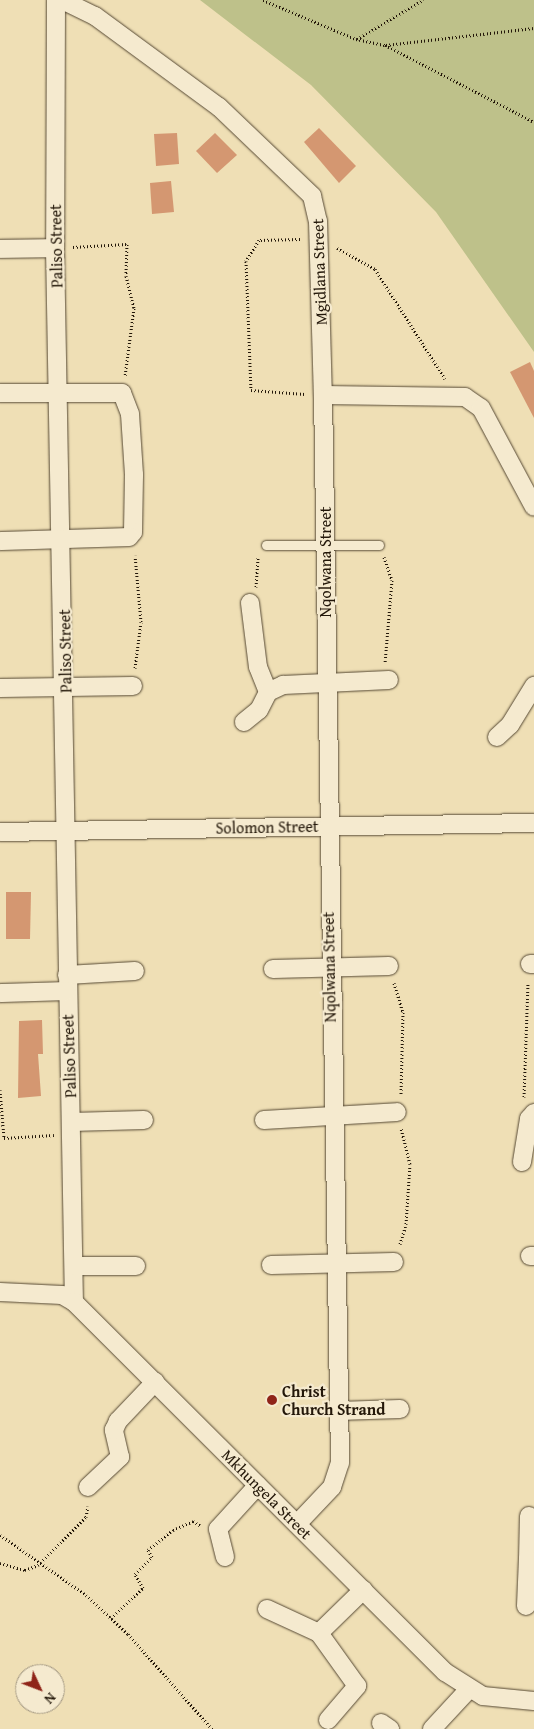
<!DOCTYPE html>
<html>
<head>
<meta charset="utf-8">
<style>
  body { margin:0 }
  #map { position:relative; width:534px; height:1729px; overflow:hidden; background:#efdfb5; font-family:"Gentium Book Plus",serif }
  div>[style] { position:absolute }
  .green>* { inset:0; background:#bec18a }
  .building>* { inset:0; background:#d49771 }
  .path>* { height:3px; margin-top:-1.5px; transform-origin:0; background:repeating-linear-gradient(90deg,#231709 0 1px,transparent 0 3.5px) }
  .roads { filter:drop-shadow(0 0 1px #564934) drop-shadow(0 0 1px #564934) }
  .lane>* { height:9px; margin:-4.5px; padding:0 4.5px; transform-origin:4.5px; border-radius:4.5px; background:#f5eacf }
  .street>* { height:18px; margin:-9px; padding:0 9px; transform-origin:9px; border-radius:9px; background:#f5eacf }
  .dots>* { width:14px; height:14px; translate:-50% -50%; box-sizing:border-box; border:2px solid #f5eacf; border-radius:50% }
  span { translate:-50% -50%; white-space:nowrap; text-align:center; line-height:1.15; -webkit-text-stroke:4.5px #f5eacf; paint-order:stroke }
  .street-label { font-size:16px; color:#231709 }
  .poi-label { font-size:16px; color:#231709; font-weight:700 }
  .left { translate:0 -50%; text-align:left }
  .north { position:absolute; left:15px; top:1664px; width:50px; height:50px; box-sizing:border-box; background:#f5eacf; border:1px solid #a19680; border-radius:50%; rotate:133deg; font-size:14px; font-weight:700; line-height:20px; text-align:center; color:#231709 }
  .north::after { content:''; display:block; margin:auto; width:18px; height:22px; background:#8f2418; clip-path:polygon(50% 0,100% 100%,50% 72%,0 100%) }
</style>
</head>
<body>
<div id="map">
  <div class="green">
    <i style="clip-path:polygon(200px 0,534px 0,534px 352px,436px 212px,311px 85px)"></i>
  </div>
  <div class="building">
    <i style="clip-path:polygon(319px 128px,356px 166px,339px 183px,304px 142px)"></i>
    <i style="clip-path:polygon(177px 133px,179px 164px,156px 166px,154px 134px)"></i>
    <i style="clip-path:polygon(215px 133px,237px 155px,217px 173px,196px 151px)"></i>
    <i style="clip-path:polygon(171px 181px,174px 212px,152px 214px,150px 183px)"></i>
    <i style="clip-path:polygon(530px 362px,534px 371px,534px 418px,510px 372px)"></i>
    <i style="clip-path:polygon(6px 892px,31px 892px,30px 939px,6px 939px)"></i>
    <i style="clip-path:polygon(42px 1020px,43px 1054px,38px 1054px,41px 1096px,18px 1098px,19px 1021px)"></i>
  </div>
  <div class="path">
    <i style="left:263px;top:0;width:101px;rotate:22.8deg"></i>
    <i style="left:356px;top:39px;width:30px;rotate:12deg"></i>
    <i style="left:385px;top:45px;width:168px;rotate:27.3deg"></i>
    <i style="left:357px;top:39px;width:77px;rotate:-30.6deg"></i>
    <i style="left:386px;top:45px;width:149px;rotate:-6.6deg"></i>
    <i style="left:300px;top:239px;width:41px;rotate:178.6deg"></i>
    <i style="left:259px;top:240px;width:25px;rotate:122deg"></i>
    <i style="left:246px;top:261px;width:129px;rotate:87.8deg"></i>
    <i style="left:251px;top:390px;width:54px;rotate:4.2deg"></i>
    <i style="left:73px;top:247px;width:54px;rotate:-3.2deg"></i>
    <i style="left:127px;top:244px;width:32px;rotate:92deg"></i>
    <i style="left:126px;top:276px;width:33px;rotate:76deg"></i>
    <i style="left:134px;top:308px;width:69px;rotate:97.5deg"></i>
    <i style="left:337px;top:248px;width:43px;rotate:28.9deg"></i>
    <i style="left:375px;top:269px;width:130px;rotate:57.5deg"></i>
    <i style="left:384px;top:557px;width:24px;rotate:71deg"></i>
    <i style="left:392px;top:580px;width:83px;rotate:94.8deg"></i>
    <i style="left:256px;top:587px;width:31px;rotate:-86deg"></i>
    <i style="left:135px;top:668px;width:46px;rotate:-82.6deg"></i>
    <i style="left:141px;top:622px;width:67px;rotate:-95.1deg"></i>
    <i style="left:394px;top:983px;width:30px;rotate:73deg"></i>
    <i style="left:403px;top:1012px;width:83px;rotate:91.4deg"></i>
    <i style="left:0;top:1090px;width:48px;rotate:85.2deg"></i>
    <i style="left:4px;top:1138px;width:50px;rotate:-3.4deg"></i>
    <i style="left:524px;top:1097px;width:115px;rotate:-88deg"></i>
    <i style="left:400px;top:1244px;width:21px;rotate:-73deg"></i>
    <i style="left:406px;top:1224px;width:60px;rotate:-86.2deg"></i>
    <i style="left:410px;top:1164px;width:37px;rotate:-104deg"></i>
    <i style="left:0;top:1535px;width:105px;rotate:34.9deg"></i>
    <i style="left:86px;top:1595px;width:57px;rotate:42.9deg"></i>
    <i style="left:128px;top:1634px;width:127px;rotate:48.5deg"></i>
    <i style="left:0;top:1563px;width:26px;rotate:16deg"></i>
    <i style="left:25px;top:1570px;width:14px;rotate:-21deg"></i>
    <i style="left:38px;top:1565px;width:68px;rotate:-45deg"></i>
    <i style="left:86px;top:1517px;width:11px;rotate:-80deg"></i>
    <i style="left:111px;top:1618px;width:44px;rotate:-43.2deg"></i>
    <i style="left:143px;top:1588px;width:16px;rotate:-120deg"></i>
    <i style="left:135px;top:1574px;width:24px;rotate:-45deg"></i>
    <i style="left:152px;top:1557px;width:8px;rotate:-120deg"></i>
    <i style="left:148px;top:1550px;width:32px;rotate:-39deg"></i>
    <i style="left:173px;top:1530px;width:22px;rotate:-24deg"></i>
    <i style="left:193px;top:1521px;width:9px;rotate:32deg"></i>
  </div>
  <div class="roads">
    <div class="lane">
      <i style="left:266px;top:545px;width:113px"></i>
    </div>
    <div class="street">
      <i style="left:56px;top:0;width:248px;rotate:90.2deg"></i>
      <i style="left:55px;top:248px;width:1054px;rotate:88.97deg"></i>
      <i style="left:62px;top:0;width:37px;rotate:26deg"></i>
      <i style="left:95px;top:16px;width:154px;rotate:36.3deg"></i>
      <i style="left:219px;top:107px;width:129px;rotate:43.7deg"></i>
      <i style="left:312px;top:196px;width:26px;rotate:77deg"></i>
      <i style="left:318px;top:221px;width:174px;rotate:88.4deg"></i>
      <i style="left:323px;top:395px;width:142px;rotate:0.8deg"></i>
      <i style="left:465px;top:397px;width:19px;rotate:35deg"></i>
      <i style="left:481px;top:408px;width:112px;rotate:61.8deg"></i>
      <i style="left:0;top:249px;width:55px;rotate:-1deg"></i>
      <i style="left:0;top:393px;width:122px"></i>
      <i style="left:122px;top:393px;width:22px;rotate:69deg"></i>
      <i style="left:130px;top:414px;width:61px;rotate:86.2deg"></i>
      <i style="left:134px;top:475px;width:57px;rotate:91deg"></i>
      <i style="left:133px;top:532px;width:6px;rotate:129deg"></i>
      <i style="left:129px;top:537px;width:129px;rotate:178.2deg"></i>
      <i style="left:250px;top:603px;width:64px;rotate:82.9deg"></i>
      <i style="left:258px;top:667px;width:27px;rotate:68deg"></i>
      <i style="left:0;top:688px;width:133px;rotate:-0.9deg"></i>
      <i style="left:244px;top:722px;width:19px;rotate:-39deg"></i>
      <i style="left:259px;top:710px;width:20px;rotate:-63deg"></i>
      <i style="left:268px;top:692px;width:17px;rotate:-25deg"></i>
      <i style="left:283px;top:685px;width:106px;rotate:-2.7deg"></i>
      <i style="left:497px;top:737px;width:18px;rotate:-43deg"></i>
      <i style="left:510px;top:725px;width:46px;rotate:-58.4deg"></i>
      <i style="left:0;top:832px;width:534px;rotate:-0.97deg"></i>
      <i style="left:530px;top:964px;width:4px"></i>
      <i style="left:273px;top:969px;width:116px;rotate:-1.5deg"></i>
      <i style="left:67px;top:975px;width:68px;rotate:-3.4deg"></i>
      <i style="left:0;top:993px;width:67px;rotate:-1.7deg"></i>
      <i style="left:264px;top:1120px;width:133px;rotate:-3.4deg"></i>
      <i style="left:71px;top:1122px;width:73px;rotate:-1.6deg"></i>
      <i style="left:522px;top:1162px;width:44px;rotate:-80.8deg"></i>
      <i style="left:529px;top:1119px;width:8px;rotate:-50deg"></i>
      <i style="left:530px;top:1256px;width:4px"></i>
      <i style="left:271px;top:1265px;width:123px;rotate:-1.4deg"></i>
      <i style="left:75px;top:1266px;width:61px"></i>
      <i style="left:0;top:1292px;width:62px;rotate:2.8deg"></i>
      <i style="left:62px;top:1295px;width:14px;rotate:30deg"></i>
      <i style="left:74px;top:1302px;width:524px;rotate:44.92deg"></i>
      <i style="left:445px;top:1672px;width:45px;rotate:32.3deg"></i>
      <i style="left:483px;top:1696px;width:51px;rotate:5.6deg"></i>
      <i style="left:338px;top:1411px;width:62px;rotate:-1.8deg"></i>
      <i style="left:88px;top:1487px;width:44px;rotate:-43.2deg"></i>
      <i style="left:120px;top:1457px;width:28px;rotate:-103deg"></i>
      <i style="left:114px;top:1430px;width:10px;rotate:-66deg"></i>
      <i style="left:118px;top:1421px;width:54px;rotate:-46.5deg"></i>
      <i style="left:529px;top:1516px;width:43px;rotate:91.3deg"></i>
      <i style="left:528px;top:1559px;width:6px"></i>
      <i style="left:297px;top:1524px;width:51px;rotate:-46.6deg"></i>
      <i style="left:332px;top:1487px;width:25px;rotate:-72deg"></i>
      <i style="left:340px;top:1463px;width:1068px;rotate:-90.91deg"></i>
      <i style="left:225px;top:1557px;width:29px;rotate:-104deg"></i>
      <i style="left:218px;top:1529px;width:59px;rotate:-47.7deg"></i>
      <i style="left:526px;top:1606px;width:47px;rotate:-87.6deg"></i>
      <i style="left:267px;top:1609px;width:57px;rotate:24.8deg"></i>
      <i style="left:328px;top:1720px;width:45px;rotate:-49.5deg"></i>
      <i style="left:357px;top:1686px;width:65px;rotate:-125.6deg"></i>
      <i style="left:319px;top:1633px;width:62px;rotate:-44.3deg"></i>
      <i style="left:381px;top:1723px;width:11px;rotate:34deg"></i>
      <i style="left:432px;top:1729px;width:54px;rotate:-47.2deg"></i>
    </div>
  </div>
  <div class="dots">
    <i style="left:272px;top:1400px;background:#8f2418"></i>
  </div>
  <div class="street-label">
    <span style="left:56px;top:246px;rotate:-91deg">Paliso Street</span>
    <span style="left:319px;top:272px;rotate:-92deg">Mgidlana Street</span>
    <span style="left:325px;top:562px;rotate:-90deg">Nqolwana Street</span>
    <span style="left:65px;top:651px;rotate:-91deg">Paliso Street</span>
    <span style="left:267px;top:827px;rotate:-1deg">Solomon Street</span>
    <span style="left:329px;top:967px;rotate:-91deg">Nqolwana Street</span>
    <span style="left:69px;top:1056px;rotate:-92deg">Paliso Street</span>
    <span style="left:267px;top:1494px;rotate:45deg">Mkhungela Street</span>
  </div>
  <div class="poi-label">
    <span class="left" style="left:282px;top:1400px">Christ<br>Church Strand</span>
  </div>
  <div class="north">N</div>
</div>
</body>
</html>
